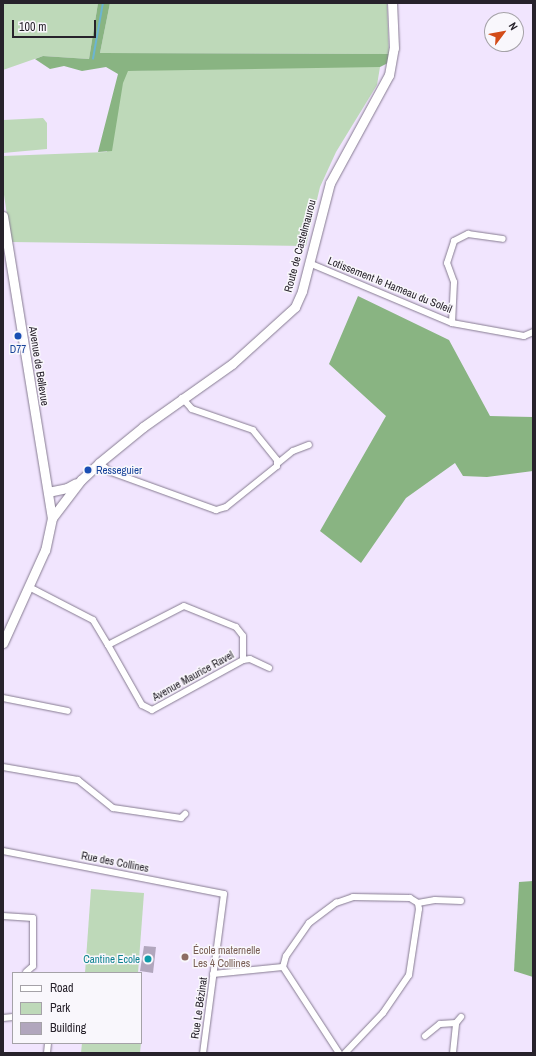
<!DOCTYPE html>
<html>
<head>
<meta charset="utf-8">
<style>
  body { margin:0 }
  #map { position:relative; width:536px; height:1056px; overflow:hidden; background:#f1e5fe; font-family:"Archivo Narrow",sans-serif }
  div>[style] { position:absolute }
  .green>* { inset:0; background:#bed9b9 }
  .forest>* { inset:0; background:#89b482 }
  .stream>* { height:1.5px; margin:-0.75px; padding:0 0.75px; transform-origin:0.75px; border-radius:0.75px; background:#6bb5d2 }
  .building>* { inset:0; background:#b1a6bd }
  .roads { filter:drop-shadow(0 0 1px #867b91) drop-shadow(0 0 1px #867b91) }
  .street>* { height:6px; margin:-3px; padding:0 3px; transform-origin:3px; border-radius:3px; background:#fff }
  .secondary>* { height:9px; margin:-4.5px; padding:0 4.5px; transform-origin:4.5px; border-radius:4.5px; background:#fff }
  .dots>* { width:11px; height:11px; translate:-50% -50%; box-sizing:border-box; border:2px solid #f9f7fc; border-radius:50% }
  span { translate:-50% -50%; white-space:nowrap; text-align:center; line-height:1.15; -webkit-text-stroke:3px #f9f7fc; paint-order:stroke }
  .street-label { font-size:11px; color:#27222b }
  .transit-label { font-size:11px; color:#164399 }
  .left { translate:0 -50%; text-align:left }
  .education-label { font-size:11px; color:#785e54 }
  .culture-label { font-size:11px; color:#0d838f }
  .right { translate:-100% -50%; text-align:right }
  .frame { position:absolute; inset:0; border:4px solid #27222b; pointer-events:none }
  .legend { position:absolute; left:12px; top:972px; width:130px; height:72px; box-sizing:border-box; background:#f9f7fc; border:1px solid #a5a2a8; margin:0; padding:5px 7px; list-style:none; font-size:12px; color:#27222b }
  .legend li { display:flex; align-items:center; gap:8px; height:20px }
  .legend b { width:20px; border:1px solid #a5a2a8 }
  .north { position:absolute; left:484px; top:12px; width:40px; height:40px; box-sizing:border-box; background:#f9f7fc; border:1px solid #a5a2a8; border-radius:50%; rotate:58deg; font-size:11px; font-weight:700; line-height:16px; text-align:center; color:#27222b }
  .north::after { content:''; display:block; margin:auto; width:14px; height:18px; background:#d34c19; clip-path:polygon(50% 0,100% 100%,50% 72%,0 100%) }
  .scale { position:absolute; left:12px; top:20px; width:84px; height:18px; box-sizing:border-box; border:2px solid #27222b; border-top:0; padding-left:5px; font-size:12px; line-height:14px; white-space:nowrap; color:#27222b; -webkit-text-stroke:3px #f9f7fc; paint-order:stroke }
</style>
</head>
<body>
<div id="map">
  <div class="green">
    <i style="clip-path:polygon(3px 3px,98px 3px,89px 59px,43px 56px,3px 70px)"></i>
    <i style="clip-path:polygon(110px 3px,387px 3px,389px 54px,100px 53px)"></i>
    <i style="clip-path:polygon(252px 67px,380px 67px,377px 85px,336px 152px,320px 187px,306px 246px,11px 242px,3px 188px,3px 156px,107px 152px,123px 71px)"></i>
    <i style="clip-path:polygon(43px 118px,47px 123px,47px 149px,3px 153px,3px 120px)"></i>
    <i style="clip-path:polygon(91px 889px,144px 893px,138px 973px,85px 973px)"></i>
    <i style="clip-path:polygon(82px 1043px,141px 1043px,140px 1053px,81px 1053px)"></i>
  </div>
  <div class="forest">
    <i style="clip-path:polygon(98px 3px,110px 3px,100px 53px,389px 54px,388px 63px,380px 67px,128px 71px,123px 83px,112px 151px,98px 152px,118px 74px,106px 67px,82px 71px,64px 66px,50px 69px,35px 59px,43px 56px,89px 59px)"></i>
    <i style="clip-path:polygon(358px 296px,449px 340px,490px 416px,533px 417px,533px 471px,487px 477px,463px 476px,455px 463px,406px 498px,361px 563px,320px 531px,386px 416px,329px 364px)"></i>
    <i style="clip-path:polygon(533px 881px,533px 977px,514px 971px,519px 882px)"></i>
  </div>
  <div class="stream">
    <i style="left:93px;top:59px;width:57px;rotate:-79.9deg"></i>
  </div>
  <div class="building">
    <i style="clip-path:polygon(144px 946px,156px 947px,153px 973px,140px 971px)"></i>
  </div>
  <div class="roads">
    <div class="street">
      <i style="left:309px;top:263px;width:155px;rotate:22.8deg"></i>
      <i style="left:452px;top:323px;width:73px;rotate:10.2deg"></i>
      <i style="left:524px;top:336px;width:10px;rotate:-24deg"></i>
      <i style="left:452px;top:323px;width:41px;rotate:-87.2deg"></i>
      <i style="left:454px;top:282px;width:20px;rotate:-110deg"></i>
      <i style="left:447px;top:263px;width:23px;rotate:-72deg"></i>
      <i style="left:454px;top:241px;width:16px;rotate:-27deg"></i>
      <i style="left:468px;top:234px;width:35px;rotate:8deg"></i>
      <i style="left:99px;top:463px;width:15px;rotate:37deg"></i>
      <i style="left:111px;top:472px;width:112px;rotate:19.9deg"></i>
      <i style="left:216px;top:510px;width:10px;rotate:-17deg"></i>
      <i style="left:226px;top:507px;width:65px;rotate:-38.8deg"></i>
      <i style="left:277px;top:466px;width:6px;rotate:-90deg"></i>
      <i style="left:277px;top:460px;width:38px;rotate:-129deg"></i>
      <i style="left:253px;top:430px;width:65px;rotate:-161deg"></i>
      <i style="left:192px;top:409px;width:15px;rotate:-132deg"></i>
      <i style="left:278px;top:463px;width:19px;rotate:-39deg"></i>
      <i style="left:293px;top:451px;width:17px;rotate:-21deg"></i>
      <i style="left:29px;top:587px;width:72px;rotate:27.3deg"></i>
      <i style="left:93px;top:620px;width:29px;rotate:59deg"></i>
      <i style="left:108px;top:645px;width:85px;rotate:-27.2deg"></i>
      <i style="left:184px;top:606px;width:56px;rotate:22deg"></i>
      <i style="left:236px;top:627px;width:11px;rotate:52deg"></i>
      <i style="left:243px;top:636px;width:24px;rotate:90deg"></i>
      <i style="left:243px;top:660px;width:104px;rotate:151.2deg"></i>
      <i style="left:152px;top:710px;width:11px;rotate:-153deg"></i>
      <i style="left:142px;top:705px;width:69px;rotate:-119.5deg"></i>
      <i style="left:243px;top:660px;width:7px;rotate:-8deg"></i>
      <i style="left:250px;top:659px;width:21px;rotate:25deg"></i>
      <i style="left:3px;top:698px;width:66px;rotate:11.3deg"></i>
      <i style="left:3px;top:767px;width:76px;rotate:9.8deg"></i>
      <i style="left:78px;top:780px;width:45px;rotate:38.7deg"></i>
      <i style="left:113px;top:808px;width:69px;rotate:8.4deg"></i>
      <i style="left:181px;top:818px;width:6px;rotate:-45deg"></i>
      <i style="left:3px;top:851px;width:225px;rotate:11deg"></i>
      <i style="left:224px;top:894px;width:160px;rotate:97.5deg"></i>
      <i style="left:418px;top:903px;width:17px;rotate:-10deg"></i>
      <i style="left:435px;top:900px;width:26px;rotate:2deg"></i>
      <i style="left:3px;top:916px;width:30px;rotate:4deg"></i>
      <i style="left:33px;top:918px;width:48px;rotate:90deg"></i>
      <i style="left:33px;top:966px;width:9px;rotate:139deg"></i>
      <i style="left:213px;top:974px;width:70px;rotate:-5.7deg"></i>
      <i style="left:3px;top:1018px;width:10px;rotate:-6deg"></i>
      <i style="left:425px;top:1036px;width:19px;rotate:-39deg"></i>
      <i style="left:440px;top:1024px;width:16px;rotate:-4deg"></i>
      <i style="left:47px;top:1053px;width:10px;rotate:-84deg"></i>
      <i style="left:339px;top:1053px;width:103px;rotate:-123.1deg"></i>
      <i style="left:283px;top:967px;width:11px;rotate:-75deg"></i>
      <i style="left:286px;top:956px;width:40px;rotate:-55.1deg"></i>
      <i style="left:309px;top:923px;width:34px;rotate:-37deg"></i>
      <i style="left:336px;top:903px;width:18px;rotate:-19deg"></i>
      <i style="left:353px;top:897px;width:57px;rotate:1deg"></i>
      <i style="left:410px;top:898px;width:9px;rotate:32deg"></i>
      <i style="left:418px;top:903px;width:6px;rotate:81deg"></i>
      <i style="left:419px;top:909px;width:67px;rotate:98.6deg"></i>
      <i style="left:409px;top:975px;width:46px;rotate:124.4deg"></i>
      <i style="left:383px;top:1013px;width:55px;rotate:133.5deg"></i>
      <i style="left:453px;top:1053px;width:30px;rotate:-84deg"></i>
      <i style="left:456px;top:1023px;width:8px;rotate:-50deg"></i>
    </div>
    <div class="secondary">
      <i style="left:3px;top:216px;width:306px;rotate:80.8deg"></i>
      <i style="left:52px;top:518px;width:33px;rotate:102deg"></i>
      <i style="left:45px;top:550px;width:102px;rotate:114.3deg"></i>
      <i style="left:48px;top:492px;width:19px;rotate:-12deg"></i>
      <i style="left:67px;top:488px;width:10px;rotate:-29deg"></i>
      <i style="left:52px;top:518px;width:48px;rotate:-52.7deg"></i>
      <i style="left:81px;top:480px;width:25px;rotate:-43deg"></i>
      <i style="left:99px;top:463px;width:57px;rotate:-39.3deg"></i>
      <i style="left:143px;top:427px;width:109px;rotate:-35.3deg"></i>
      <i style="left:232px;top:364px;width:85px;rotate:-42.1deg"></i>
      <i style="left:295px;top:307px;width:17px;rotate:-66deg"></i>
      <i style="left:302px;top:291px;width:112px;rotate:-75.5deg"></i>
      <i style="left:330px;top:183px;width:123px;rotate:-61.4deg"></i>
      <i style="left:389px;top:75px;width:27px;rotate:-80deg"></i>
      <i style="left:394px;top:48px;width:45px;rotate:-92.5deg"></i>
    </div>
  </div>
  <div class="dots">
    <i style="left:18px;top:336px;background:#1a4fb4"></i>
    <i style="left:88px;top:470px;background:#1a4fb4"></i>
    <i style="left:185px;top:957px;background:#8d6e63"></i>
    <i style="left:148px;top:959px;background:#0f9aa8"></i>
  </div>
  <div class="street-label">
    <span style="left:300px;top:246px;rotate:-75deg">Route de Castelmaurou</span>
    <span style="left:390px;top:285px;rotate:22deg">Lotissement le Hameau du Soleil</span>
    <span style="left:39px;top:366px;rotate:81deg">Avenue de Bellevue</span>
    <span style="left:193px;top:676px;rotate:-29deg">Avenue Maurice Ravel</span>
    <span style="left:115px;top:862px;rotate:11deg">Rue des Collines</span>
    <span style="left:199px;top:1008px;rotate:-82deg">Rue Le Bézinat</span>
  </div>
  <div class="transit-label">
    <span style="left:18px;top:349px">D77</span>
    <span class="left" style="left:96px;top:470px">Resseguier</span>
  </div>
  <div class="education-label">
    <span class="left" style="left:193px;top:957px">École maternelle<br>Les 4 Collines</span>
  </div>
  <div class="culture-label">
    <span class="right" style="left:140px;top:959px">Cantine Ecole</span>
  </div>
  <div class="frame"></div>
  <ul class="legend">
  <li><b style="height:5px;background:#fff"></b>Road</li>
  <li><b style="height:11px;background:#bed9b9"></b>Park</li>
  <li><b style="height:11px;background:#b1a6bd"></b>Building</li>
  </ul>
  <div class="north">N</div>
  <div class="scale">100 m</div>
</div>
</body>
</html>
